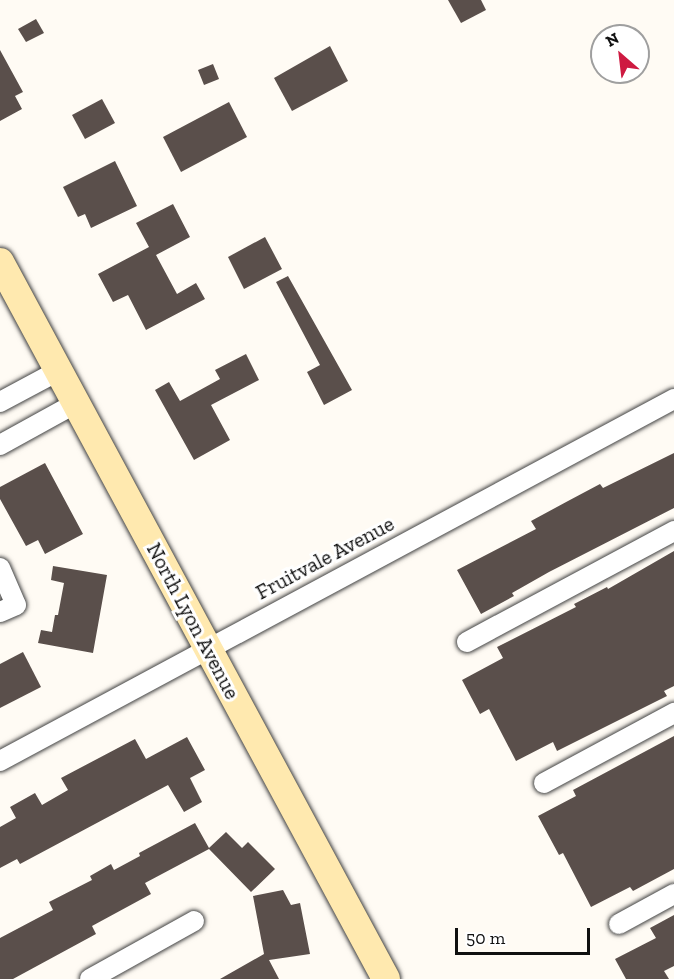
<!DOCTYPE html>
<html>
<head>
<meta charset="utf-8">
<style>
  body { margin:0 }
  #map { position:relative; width:674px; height:979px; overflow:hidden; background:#fffbf4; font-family:"Zilla Slab",serif }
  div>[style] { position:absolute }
  .building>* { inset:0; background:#5a4f4b }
  .roads { filter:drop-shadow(0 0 2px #434343) drop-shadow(0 0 2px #434343) }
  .street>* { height:20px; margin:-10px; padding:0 10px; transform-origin:10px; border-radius:10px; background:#fff }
  .secondary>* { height:28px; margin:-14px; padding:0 14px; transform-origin:14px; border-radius:14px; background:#ffe9af }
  span { translate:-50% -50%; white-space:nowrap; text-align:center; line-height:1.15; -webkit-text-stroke:6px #fff; paint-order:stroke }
  .street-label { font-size:21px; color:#101010 }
  .north { position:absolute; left:590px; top:24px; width:60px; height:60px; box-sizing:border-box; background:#fff; border:2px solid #9f9f9f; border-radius:50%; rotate:332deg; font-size:16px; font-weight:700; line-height:24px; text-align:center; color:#101010 }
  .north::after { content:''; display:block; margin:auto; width:21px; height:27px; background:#ce1a41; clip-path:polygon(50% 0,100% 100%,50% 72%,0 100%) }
  .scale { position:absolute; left:455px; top:928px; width:135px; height:27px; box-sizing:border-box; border:3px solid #101010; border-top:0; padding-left:8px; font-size:18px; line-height:21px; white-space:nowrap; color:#101010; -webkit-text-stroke:4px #fff; paint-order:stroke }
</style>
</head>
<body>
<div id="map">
  <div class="building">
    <i style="clip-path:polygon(448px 0,481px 0,486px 10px,461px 23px)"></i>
    <i style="clip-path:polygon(36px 19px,44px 33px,26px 42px,18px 29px)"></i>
    <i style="clip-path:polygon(330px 46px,348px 81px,292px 111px,274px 78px)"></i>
    <i style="clip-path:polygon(0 50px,23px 92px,15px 96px,22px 109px,0 121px)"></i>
    <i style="clip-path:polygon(213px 64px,219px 79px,204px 85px,198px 70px)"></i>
    <i style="clip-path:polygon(102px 99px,115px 123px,85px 139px,72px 115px)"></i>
    <i style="clip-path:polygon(229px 102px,247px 137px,181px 172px,163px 137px)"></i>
    <i style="clip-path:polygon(115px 161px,137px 206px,91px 228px,85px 214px,78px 217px,63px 187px)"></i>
    <i style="clip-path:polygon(173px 204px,190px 237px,156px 255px,177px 294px,196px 283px,205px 299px,146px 330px,128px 295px,113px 302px,98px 274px,149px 247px,136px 223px)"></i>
    <i style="clip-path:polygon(265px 237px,282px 269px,244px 289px,228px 257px)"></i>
    <i style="clip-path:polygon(288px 276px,352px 390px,324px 405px,307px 372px,320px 365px,276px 282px)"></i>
    <i style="clip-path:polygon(246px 354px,259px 380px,211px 405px,230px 440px,194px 460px,155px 390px,169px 382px,180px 401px,220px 379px,215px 370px)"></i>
    <i style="clip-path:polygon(674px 453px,674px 508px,549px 572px,512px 593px,514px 596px,481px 614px,457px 570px,536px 529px,531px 521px,568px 501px,600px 484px,603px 488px)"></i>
    <i style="clip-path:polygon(45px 463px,83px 534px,45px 554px,38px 540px,26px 546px,0 499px,0 487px)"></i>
    <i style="clip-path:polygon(674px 551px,674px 686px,664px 691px,667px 696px,557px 751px,553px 742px,516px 761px,489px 709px,480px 714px,462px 680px,503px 658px,497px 647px,576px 607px,574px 604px,607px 587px,608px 589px)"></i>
    <i style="clip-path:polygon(53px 566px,107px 575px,93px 653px,38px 643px,41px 630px,52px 632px,55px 615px,58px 615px,64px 583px,51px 580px)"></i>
    <i style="clip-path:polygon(23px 652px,41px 687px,0 708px,0 664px)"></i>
    <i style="clip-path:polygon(674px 736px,674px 869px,633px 891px,630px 887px,591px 907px,563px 853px,559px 855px,538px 816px,576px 796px,573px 790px)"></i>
    <i style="clip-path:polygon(187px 737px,205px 770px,190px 778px,202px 802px,184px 812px,168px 785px,20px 864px,17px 859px,0 868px,0 827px,16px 818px,10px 807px,35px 793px,42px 805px,68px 790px,61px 778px,135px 739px,146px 759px)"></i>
    <i style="clip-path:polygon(195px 823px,209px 848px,226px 832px,242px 848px,248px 842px,275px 869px,251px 892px,209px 849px,145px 883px,151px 894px,92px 926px,96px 934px,13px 979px,0 979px,0 938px,53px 910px,49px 902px,92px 880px,90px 876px,111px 864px,114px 870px,140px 856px,139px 853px)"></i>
    <i style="clip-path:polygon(283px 890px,291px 905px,300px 903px,310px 954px,269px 960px,279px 979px,220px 979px,264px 954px,253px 896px)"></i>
    <i style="clip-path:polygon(674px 915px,674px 966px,664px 971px,669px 979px,626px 979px,615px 959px,656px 938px,650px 928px)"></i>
  </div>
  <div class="roads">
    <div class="street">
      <i style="left:0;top:402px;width:66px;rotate:-28.1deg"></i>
      <i style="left:0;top:445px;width:87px;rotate:-28.9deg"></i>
      <i style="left:0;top:568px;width:40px;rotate:66.6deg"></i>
      <i style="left:16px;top:605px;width:17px;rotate:156deg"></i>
      <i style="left:467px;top:642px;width:235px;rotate:-28.2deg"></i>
      <i style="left:0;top:761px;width:765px;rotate:-28.24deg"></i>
      <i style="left:544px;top:783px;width:148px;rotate:-28.3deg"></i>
      <i style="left:619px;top:924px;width:63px;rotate:-28.6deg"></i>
      <i style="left:90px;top:979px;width:119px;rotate:-29.1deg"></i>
    </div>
    <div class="secondary">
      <i style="left:0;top:262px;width:814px;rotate:61.7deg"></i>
    </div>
  </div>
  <div class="street-label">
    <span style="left:325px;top:558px;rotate:-28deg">Fruitvale Avenue</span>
    <span style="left:193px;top:621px;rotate:62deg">North Lyon Avenue</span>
  </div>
  <div class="north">N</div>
  <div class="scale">50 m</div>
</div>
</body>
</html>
